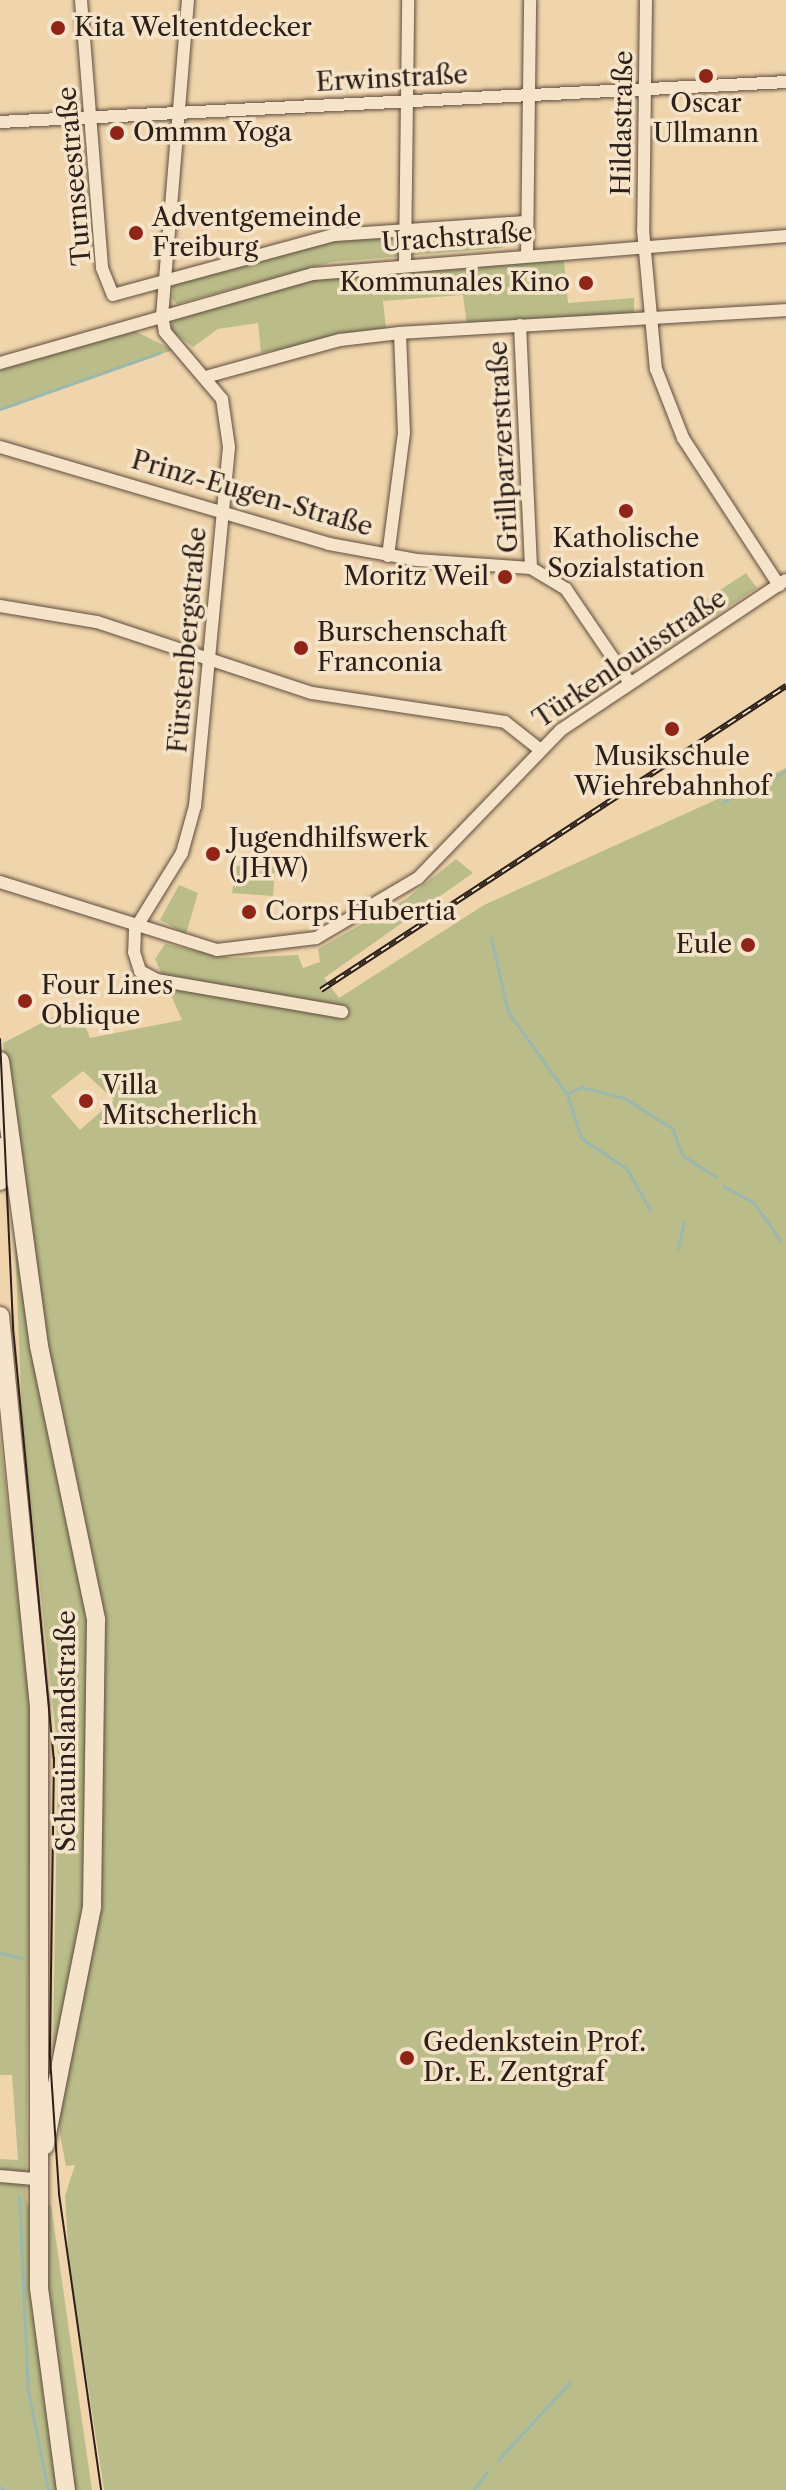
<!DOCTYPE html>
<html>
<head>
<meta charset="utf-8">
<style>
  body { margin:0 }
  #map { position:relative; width:786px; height:2490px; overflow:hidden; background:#f0d5ac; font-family:"Libre Caslon Text",serif }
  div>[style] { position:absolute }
  .green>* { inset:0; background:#babd89 }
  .stream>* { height:3px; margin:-1.5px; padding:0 1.5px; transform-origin:1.5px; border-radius:1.5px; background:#9bb8af }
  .roads { filter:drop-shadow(0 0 2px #5e4d3e) drop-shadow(0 0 2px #5e4d3e) }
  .minor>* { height:12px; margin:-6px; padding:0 6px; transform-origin:6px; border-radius:6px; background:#f5e4c9 }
  .secondary>* { height:18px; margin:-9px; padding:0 9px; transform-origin:9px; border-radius:9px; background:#f5e4c9 }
  .tram>* { height:2px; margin:-1px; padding:0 1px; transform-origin:1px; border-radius:1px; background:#2d2019 }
  .rail>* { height:6px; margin-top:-3px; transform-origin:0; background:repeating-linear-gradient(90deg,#f5e4c9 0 9px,#2d2019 0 18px); box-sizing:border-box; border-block:2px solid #2d2019 }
  .dots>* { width:22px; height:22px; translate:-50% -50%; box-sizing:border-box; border:4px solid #f5e4c9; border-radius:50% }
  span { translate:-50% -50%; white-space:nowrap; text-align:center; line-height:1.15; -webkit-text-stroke:7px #f5e4c9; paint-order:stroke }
  .poi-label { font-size:26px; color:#2d2019 }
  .left { translate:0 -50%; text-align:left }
  .right { translate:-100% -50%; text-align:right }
  .street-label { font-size:26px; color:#2d2019 }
</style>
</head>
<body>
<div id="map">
  <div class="green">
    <i style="clip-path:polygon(516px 228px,502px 248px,332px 262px,177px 304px,172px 299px,174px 282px,336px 239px)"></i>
    <i style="clip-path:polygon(554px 260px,564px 261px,568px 303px,634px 298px,634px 315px,467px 326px,463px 295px,383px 301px,386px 329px,261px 353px,258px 323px,218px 329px,193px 347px,170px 330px,175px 316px,309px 280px)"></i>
    <i style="clip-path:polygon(135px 331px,173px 350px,0 410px,0 370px)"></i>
    <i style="clip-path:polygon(746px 573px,757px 588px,636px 667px,626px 652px)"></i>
    <i style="clip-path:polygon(evenodd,786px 768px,786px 2490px,104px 2490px,69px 2264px,65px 2196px,75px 2165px,66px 2166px,60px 2134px,53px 2047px,58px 1754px,22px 1419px,13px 1190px,18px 1187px,3px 1043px,59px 1014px,66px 1022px,82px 1018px,90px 1038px,182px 1020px,155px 959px,165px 944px,231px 958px,298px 955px,303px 968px,320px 962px,318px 949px,406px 899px,456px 859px,473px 873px,324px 978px,339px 998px,484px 905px,786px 768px,83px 1071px,114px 1100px,80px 1130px,51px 1096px,83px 1071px)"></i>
    <i style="clip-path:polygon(236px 866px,275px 867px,273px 896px,232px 893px)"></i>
    <i style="clip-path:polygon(179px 885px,198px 893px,186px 934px,160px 920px)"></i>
    <i style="clip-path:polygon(0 1438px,31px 1708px,26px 2199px,28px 2206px,51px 2205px,92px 2490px,0 2490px,0 2159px,18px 2160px,12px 2075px,0 2075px)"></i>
  </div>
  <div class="stream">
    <i style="left:0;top:409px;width:169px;rotate:-19.4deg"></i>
    <i style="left:723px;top:802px;width:70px;rotate:-26.2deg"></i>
    <i style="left:491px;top:938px;width:76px;rotate:77.1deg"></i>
    <i style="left:508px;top:1012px;width:101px;rotate:54.3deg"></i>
    <i style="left:567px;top:1094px;width:46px;rotate:72.3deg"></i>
    <i style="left:581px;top:1138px;width:55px;rotate:34deg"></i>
    <i style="left:627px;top:1169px;width:47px;rotate:60.7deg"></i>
    <i style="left:567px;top:1094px;width:16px;rotate:-27deg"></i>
    <i style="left:581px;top:1087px;width:44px;rotate:14.3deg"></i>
    <i style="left:624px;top:1098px;width:57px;rotate:32deg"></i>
    <i style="left:672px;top:1128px;width:30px;rotate:69deg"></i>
    <i style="left:683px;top:1156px;width:39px;rotate:32deg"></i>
    <i style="left:723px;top:1186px;width:34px;rotate:28deg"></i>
    <i style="left:753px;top:1202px;width:47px;rotate:54.6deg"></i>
    <i style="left:678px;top:1248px;width:27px;rotate:-77deg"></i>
    <i style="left:0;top:1953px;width:23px;rotate:13deg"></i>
    <i style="left:19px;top:2196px;width:195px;rotate:87.4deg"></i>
    <i style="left:28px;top:2391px;width:101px;rotate:78.6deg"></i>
    <i style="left:498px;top:2460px;width:106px;rotate:-47.3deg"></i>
    <i style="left:0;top:2487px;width:4px;rotate:45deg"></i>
    <i style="left:473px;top:2490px;width:23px;rotate:-52deg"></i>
  </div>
  <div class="roads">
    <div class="minor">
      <i style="left:81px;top:0;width:269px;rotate:85.5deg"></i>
      <i style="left:102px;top:268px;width:29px;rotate:68deg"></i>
      <i style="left:113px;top:295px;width:229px;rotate:-15.2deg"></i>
      <i style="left:334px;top:235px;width:193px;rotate:-3.9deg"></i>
      <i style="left:188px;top:0;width:316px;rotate:94.7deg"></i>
      <i style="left:162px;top:315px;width:17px;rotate:80deg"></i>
      <i style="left:165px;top:332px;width:88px;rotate:49.6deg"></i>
      <i style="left:222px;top:399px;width:49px;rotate:81.7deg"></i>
      <i style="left:229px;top:447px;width:361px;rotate:95.4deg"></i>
      <i style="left:195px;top:806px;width:49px;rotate:105.5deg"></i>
      <i style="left:182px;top:853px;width:89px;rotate:121.7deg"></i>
      <i style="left:135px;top:929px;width:23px;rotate:92deg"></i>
      <i style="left:134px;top:952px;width:20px;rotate:72deg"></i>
      <i style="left:140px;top:971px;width:19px;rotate:28deg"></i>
      <i style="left:157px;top:980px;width:188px;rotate:9.8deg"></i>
      <i style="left:646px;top:0;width:230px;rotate:90.7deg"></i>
      <i style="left:643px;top:230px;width:140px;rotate:84.7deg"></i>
      <i style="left:656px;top:369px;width:74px;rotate:68.6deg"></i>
      <i style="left:683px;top:438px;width:176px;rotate:56.9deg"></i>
      <i style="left:0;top:122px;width:787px;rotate:-2.91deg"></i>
      <i style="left:527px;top:256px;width:256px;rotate:-89.3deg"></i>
      <i style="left:405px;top:262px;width:262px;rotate:-89.3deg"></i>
      <i style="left:520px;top:325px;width:243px;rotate:87.4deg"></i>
      <i style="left:0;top:363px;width:325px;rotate:-15.9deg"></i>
      <i style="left:313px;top:274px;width:475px;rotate:-4.6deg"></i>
      <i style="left:209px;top:376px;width:136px;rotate:-15.4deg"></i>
      <i style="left:340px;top:340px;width:60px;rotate:-6.7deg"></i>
      <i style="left:400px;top:333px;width:387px;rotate:-3.4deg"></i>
      <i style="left:0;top:447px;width:343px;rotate:16.4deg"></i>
      <i style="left:329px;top:544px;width:89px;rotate:10.3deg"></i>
      <i style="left:417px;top:560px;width:114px;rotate:4deg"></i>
      <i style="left:531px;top:568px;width:41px;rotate:31deg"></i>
      <i style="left:566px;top:589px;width:114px;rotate:55.8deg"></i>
      <i style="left:388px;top:556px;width:124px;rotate:-82.6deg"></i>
      <i style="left:404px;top:433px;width:100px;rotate:-92.3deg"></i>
      <i style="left:0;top:606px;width:98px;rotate:9.4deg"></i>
      <i style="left:97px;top:622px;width:226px;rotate:18.3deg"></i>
      <i style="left:312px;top:693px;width:195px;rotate:8.5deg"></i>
      <i style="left:505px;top:722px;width:42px;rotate:38.2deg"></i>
      <i style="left:0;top:882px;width:227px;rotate:17.4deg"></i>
      <i style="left:217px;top:950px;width:100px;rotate:-6.9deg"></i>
      <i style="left:316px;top:938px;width:118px;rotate:-30.5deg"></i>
      <i style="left:418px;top:878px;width:206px;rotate:-46deg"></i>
      <i style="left:561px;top:730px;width:270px;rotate:-33.7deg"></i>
      <i style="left:0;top:2176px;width:37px;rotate:5deg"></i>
    </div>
    <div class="secondary">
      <i style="left:0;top:1061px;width:288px;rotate:82.2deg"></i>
      <i style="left:39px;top:1346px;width:280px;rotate:78.2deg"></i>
      <i style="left:96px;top:1620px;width:287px;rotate:90.8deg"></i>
      <i style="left:92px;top:1907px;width:243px;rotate:101.2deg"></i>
      <i style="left:0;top:1181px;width:34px;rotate:-88deg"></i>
      <i style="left:0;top:1316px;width:394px;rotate:84.3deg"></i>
      <i style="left:39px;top:1708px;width:580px;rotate:90deg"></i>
      <i style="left:39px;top:2288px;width:204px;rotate:82.4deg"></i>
    </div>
  </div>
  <div class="tram">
    <i style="left:0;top:1039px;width:289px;rotate:87.4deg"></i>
    <i style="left:13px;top:1328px;width:432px;rotate:84.6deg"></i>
    <i style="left:54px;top:1758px;width:299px;rotate:90.8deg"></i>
    <i style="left:50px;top:2057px;width:137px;rotate:86.2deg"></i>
    <i style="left:59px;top:2194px;width:299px;rotate:81.9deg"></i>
  </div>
  <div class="rail">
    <i style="left:321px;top:990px;width:556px;rotate:-33.18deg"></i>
  </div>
  <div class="dots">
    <i style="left:58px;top:28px;background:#8f2418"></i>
    <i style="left:706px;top:76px;background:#8f2418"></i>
    <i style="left:117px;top:133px;background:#8f2418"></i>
    <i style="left:136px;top:233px;background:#8f2418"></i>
    <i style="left:586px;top:283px;background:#8f2418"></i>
    <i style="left:626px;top:511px;background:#8f2418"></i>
    <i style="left:505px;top:577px;background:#8f2418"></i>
    <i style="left:301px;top:648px;background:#8f2418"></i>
    <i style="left:672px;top:729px;background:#8f2418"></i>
    <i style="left:213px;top:854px;background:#8f2418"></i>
    <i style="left:249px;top:912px;background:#8f2418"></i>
    <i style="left:748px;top:945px;background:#8f2418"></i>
    <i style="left:25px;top:1001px;background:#8f2418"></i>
    <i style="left:86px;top:1101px;background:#8f2418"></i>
    <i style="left:407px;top:2058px;background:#8f2418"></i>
  </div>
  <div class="poi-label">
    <span class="left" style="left:74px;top:28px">Kita Weltentdecker</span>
    <span style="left:706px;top:119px">Oscar<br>Ullmann</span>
    <span class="left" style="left:133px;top:133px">Ommm Yoga</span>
    <span class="left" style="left:152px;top:233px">Adventgemeinde<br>Freiburg</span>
    <span class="right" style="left:570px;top:283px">Kommunales Kino</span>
    <span style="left:626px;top:554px">Katholische<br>Sozialstation</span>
    <span class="right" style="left:489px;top:577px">Moritz Weil</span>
    <span class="left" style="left:317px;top:648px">Burschenschaft<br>Franconia</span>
    <span style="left:672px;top:772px">Musikschule<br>Wiehrebahnhof</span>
    <span class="left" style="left:229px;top:854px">Jugendhilfswerk<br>(JHW)</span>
    <span class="left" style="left:265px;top:912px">Corps Hubertia</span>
    <span class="right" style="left:732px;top:945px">Eule</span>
    <span class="left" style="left:41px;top:1001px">Four Lines<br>Oblique</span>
    <span class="left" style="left:102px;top:1101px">Villa<br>Mitscherlich</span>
    <span class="left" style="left:423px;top:2058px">Gedenkstein Prof.<br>Dr. E. Zentgraf</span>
  </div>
  <div class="street-label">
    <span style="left:392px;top:79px;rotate:-3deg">Erwinstraße</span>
    <span style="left:623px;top:123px;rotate:-89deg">Hildastraße</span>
    <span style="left:75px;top:176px;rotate:-95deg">Turnseestraße</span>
    <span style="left:457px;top:238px;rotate:-4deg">Urachstraße</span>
    <span style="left:504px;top:447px;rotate:-93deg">Grillparzerstraße</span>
    <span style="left:252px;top:494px;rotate:16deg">Prinz-Eugen-Straße</span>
    <span style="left:188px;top:640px;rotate:-85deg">Fürstenbergstraße</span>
    <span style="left:630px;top:659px;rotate:-34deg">Türkenlouisstraße</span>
    <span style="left:67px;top:1731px;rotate:-90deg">Schauinslandstraße</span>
  </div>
</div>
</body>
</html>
